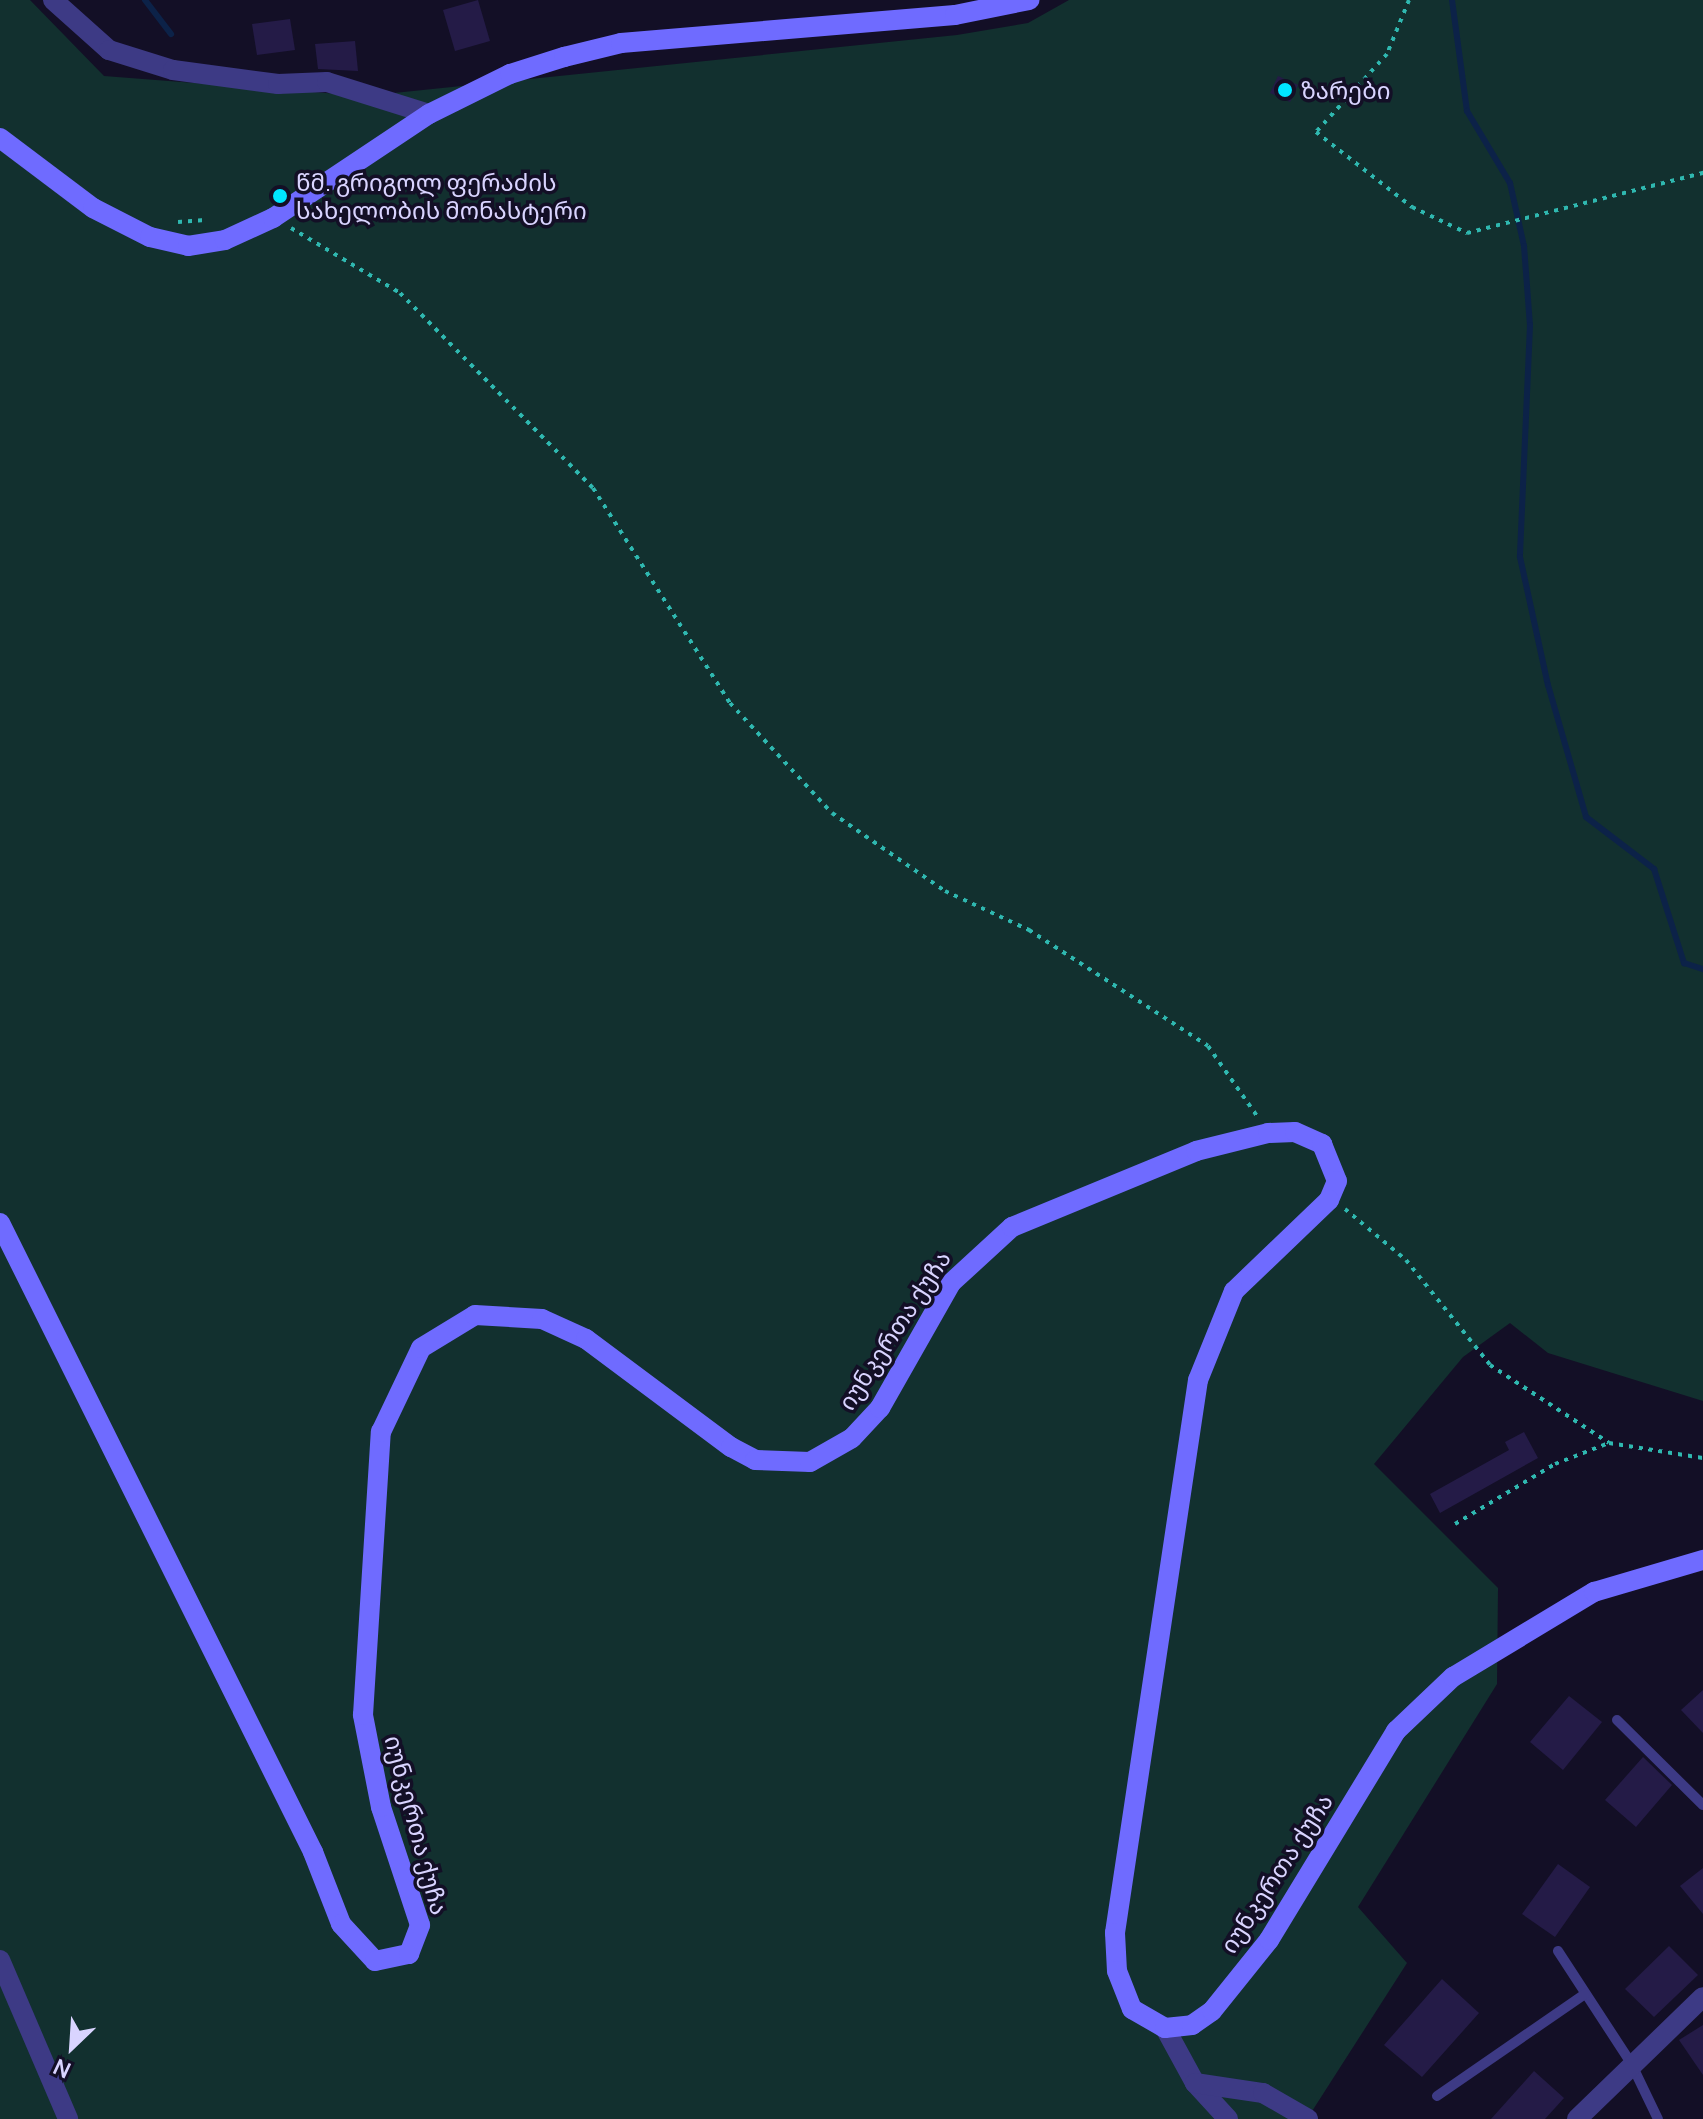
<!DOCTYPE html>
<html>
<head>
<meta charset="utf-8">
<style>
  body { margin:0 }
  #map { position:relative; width:1703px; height:2119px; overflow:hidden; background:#130f26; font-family:Manrope,"Noto Sans Georgian",sans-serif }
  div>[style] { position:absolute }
  .green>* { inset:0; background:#12302f }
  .stream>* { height:6px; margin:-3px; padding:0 3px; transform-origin:3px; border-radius:3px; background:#0c2248 }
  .building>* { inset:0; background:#241b47 }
  .path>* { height:4px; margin-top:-2px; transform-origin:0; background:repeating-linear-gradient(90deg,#2fb8b0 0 4px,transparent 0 10px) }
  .lane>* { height:10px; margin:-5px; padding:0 5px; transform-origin:5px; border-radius:5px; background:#3d3a85 }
  .street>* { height:20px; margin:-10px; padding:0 10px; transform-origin:10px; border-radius:10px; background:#3d3a85 }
  .secondary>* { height:20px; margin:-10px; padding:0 10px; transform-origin:10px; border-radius:10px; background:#6f6bff }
  .dots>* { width:22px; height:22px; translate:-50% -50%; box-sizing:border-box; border:4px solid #130f26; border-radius:50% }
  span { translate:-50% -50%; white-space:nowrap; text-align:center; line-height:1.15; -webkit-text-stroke:7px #130f26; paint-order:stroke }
  .poi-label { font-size:24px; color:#d9d4ff }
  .left { translate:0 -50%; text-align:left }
  .street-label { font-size:24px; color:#d9d4ff }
  .north { position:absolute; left:32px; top:2007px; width:80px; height:80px; -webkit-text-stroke:6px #130f26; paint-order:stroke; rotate:205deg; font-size:22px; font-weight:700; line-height:32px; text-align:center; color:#d9d4ff }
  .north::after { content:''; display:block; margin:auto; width:28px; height:36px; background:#d9d4ff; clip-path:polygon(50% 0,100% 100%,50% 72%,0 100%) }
</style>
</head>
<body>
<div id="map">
  <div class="green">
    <i style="clip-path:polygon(0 0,30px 0,104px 76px,365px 96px,957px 35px,1028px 23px,1069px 0,1703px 0,1703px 1401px,1548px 1353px,1510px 1323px,1463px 1357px,1374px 1464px,1498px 1588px,1497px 1684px,1358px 1907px,1407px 1963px,1307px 2119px,0 2119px)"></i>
  </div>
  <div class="stream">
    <i style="left:145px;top:0;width:43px;rotate:52.6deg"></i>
    <i style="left:1452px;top:0;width:112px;rotate:82.3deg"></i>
    <i style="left:1467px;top:111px;width:84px;rotate:59.2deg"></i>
    <i style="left:1510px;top:183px;width:65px;rotate:77.5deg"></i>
    <i style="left:1524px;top:246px;width:79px;rotate:85.7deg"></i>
    <i style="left:1530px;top:325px;width:232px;rotate:92.5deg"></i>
    <i style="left:1520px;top:557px;width:131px;rotate:77.7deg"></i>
    <i style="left:1548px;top:685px;width:137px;rotate:73.9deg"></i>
    <i style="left:1586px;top:817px;width:86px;rotate:37.4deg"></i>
    <i style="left:1654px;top:869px;width:99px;rotate:72.3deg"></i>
    <i style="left:1684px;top:963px;width:20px;rotate:18deg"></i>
  </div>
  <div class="building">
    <i style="clip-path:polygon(478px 0,490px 41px,455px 51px,443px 10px)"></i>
    <i style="clip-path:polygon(290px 19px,295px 50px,257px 55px,252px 24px)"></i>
    <i style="clip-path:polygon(355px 41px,358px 71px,318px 69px,315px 44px)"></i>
    <i style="clip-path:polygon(1278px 76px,1298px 85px,1290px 102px,1270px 93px)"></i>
    <i style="clip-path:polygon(1524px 1432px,1538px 1458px,1440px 1513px,1430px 1494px,1509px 1450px,1505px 1442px)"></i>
    <i style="clip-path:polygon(1703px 1690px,1703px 1733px,1681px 1710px)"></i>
    <i style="clip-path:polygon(1569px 1696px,1602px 1722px,1563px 1770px,1530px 1742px)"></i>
    <i style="clip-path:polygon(1643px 1757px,1672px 1785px,1636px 1827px,1605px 1800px)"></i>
    <i style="clip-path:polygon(1558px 1864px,1590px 1887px,1555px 1937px,1522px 1914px)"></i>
    <i style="clip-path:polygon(1703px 1868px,1703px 1914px,1680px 1886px)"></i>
    <i style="clip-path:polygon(1669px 1946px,1698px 1975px,1654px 2017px,1625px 1989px)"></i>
    <i style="clip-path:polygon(1442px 1979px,1479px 2013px,1422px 2077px,1384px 2045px)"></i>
    <i style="clip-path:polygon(1703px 2025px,1703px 2075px,1679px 2040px)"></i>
    <i style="clip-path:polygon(1534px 2071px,1564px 2098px,1545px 2119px,1491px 2119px)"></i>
  </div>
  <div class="path">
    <i style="left:1409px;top:0;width:58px;rotate:112.2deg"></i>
    <i style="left:1387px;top:54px;width:105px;rotate:132.3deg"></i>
    <i style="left:1316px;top:132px;width:122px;rotate:38deg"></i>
    <i style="left:1412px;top:207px;width:61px;rotate:25.3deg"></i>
    <i style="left:1467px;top:233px;width:244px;rotate:-14.3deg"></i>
    <i style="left:178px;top:222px;width:27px;rotate:-4deg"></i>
    <i style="left:291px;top:228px;width:127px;rotate:30.8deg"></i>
    <i style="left:400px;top:293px;width:274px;rotate:45.3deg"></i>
    <i style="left:593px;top:488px;width:255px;rotate:57.5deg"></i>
    <i style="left:730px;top:703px;width:150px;rotate:47.2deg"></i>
    <i style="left:832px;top:813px;width:137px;rotate:34.6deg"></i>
    <i style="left:945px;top:891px;width:93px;rotate:24.9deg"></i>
    <i style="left:1029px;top:930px;width:213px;rotate:32.9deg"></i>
    <i style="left:1208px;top:1046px;width:85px;rotate:55deg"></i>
    <i style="left:1345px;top:1209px;width:80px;rotate:39.9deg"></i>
    <i style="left:1406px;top:1260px;width:134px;rotate:51.3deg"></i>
    <i style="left:1490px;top:1365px;width:142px;rotate:33.2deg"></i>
    <i style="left:1455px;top:1524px;width:117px;rotate:-31deg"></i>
    <i style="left:1555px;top:1464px;width:58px;rotate:-21.3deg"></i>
    <i style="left:1609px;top:1443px;width:95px;rotate:9.1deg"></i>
  </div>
  <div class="lane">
    <i style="left:1617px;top:1720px;width:121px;rotate:44.7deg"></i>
    <i style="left:1558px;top:1951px;width:134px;rotate:56.9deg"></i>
    <i style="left:1631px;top:2063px;width:62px;rotate:64.3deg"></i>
    <i style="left:1437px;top:2096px;width:180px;rotate:-34.6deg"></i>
  </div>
  <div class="street">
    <i style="left:53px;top:0;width:75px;rotate:41.8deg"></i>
    <i style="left:109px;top:50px;width:67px;rotate:17.4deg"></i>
    <i style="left:173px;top:70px;width:106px;rotate:7.6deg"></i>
    <i style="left:278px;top:84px;width:49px;rotate:-2.3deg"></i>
    <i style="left:327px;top:82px;width:107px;rotate:17.4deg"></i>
    <i style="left:0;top:1960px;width:173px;rotate:66.8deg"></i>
    <i style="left:1165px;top:2028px;width:63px;rotate:61.4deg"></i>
    <i style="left:1195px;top:2083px;width:49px;rotate:47.5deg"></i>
    <i style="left:1195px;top:2083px;width:69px;rotate:8.4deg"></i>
    <i style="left:1263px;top:2093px;width:52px;rotate:30deg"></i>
    <i style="left:1577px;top:2119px;width:175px;rotate:-44.1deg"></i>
  </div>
  <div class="secondary">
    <i style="left:0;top:138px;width:116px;rotate:37deg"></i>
    <i style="left:93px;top:208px;width:64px;rotate:27deg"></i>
    <i style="left:150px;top:237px;width:39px;rotate:13deg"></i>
    <i style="left:188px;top:246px;width:37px;rotate:-9deg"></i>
    <i style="left:225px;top:240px;width:53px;rotate:-24.6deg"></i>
    <i style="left:273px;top:218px;width:187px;rotate:-33.7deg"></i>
    <i style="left:429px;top:114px;width:90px;rotate:-26.3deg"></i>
    <i style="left:510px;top:74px;width:57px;rotate:-17.5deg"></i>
    <i style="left:564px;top:57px;width:59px;rotate:-13.8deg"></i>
    <i style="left:621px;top:43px;width:335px;rotate:-4.8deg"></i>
    <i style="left:955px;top:15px;width:76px;rotate:-11.5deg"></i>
    <i style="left:0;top:1223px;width:703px;rotate:63.54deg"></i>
    <i style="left:313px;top:1852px;width:77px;rotate:68.7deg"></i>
    <i style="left:341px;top:1924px;width:50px;rotate:47.4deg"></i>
    <i style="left:375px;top:1961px;width:35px;rotate:-12deg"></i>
    <i style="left:409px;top:1954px;width:31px;rotate:-69deg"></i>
    <i style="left:420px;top:1925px;width:124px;rotate:-108.3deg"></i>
    <i style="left:381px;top:1807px;width:94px;rotate:-101.1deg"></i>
    <i style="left:363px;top:1715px;width:284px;rotate:-86.4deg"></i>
    <i style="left:381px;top:1432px;width:93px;rotate:-64.5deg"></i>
    <i style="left:421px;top:1348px;width:63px;rotate:-31.4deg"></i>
    <i style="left:475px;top:1315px;width:67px;rotate:3.4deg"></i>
    <i style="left:542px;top:1319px;width:48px;rotate:24.4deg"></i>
    <i style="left:586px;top:1339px;width:181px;rotate:36.7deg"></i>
    <i style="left:731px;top:1447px;width:27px;rotate:28deg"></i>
    <i style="left:755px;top:1460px;width:55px;rotate:2.1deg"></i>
    <i style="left:810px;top:1462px;width:48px;rotate:-29.7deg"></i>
    <i style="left:852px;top:1438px;width:41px;rotate:-47deg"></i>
    <i style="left:880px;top:1408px;width:144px;rotate:-60.4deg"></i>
    <i style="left:951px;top:1283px;width:83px;rotate:-42.6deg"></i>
    <i style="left:1012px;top:1227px;width:199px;rotate:-22.4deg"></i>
    <i style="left:1196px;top:1151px;width:74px;rotate:-14deg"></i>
    <i style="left:1268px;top:1133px;width:27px;rotate:-2deg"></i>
    <i style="left:1295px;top:1132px;width:30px;rotate:24deg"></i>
    <i style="left:1322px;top:1144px;width:40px;rotate:68deg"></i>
    <i style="left:1337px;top:1181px;width:21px;rotate:113deg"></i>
    <i style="left:1329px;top:1200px;width:132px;rotate:136.2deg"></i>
    <i style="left:1234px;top:1291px;width:96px;rotate:112deg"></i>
    <i style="left:1198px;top:1380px;width:559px;rotate:98.54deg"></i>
    <i style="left:1115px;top:1933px;width:38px;rotate:87deg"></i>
    <i style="left:1117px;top:1971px;width:41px;rotate:68.5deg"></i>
    <i style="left:1132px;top:2009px;width:38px;rotate:30deg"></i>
    <i style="left:1165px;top:2028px;width:27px;rotate:-6deg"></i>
    <i style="left:1192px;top:2025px;width:24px;rotate:-35deg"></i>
    <i style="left:1212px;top:2011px;width:91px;rotate:-51.2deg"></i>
    <i style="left:1269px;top:1940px;width:245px;rotate:-58.7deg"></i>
    <i style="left:1396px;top:1731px;width:79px;rotate:-43.5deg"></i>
    <i style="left:1453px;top:1677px;width:165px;rotate:-31.1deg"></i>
    <i style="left:1594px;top:1592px;width:114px;rotate:-16.4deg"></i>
  </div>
  <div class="dots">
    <i style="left:1285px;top:90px;background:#00e5ff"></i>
    <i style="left:280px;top:196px;background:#00e5ff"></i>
  </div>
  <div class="poi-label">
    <span class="left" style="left:1301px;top:90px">ზარები</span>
    <span class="left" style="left:296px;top:196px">წმ. გრიგოლ ფერაძის<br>სახელობის მონასტერი</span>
  </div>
  <div class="street-label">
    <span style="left:894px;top:1330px;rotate:-57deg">იუნკერთა ქუჩა</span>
    <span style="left:417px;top:1825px;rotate:75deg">იუნკერთა ქუჩა</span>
    <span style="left:1276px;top:1873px;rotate:-57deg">იუნკერთა ქუჩა</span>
  </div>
  <div class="north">N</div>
</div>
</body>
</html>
